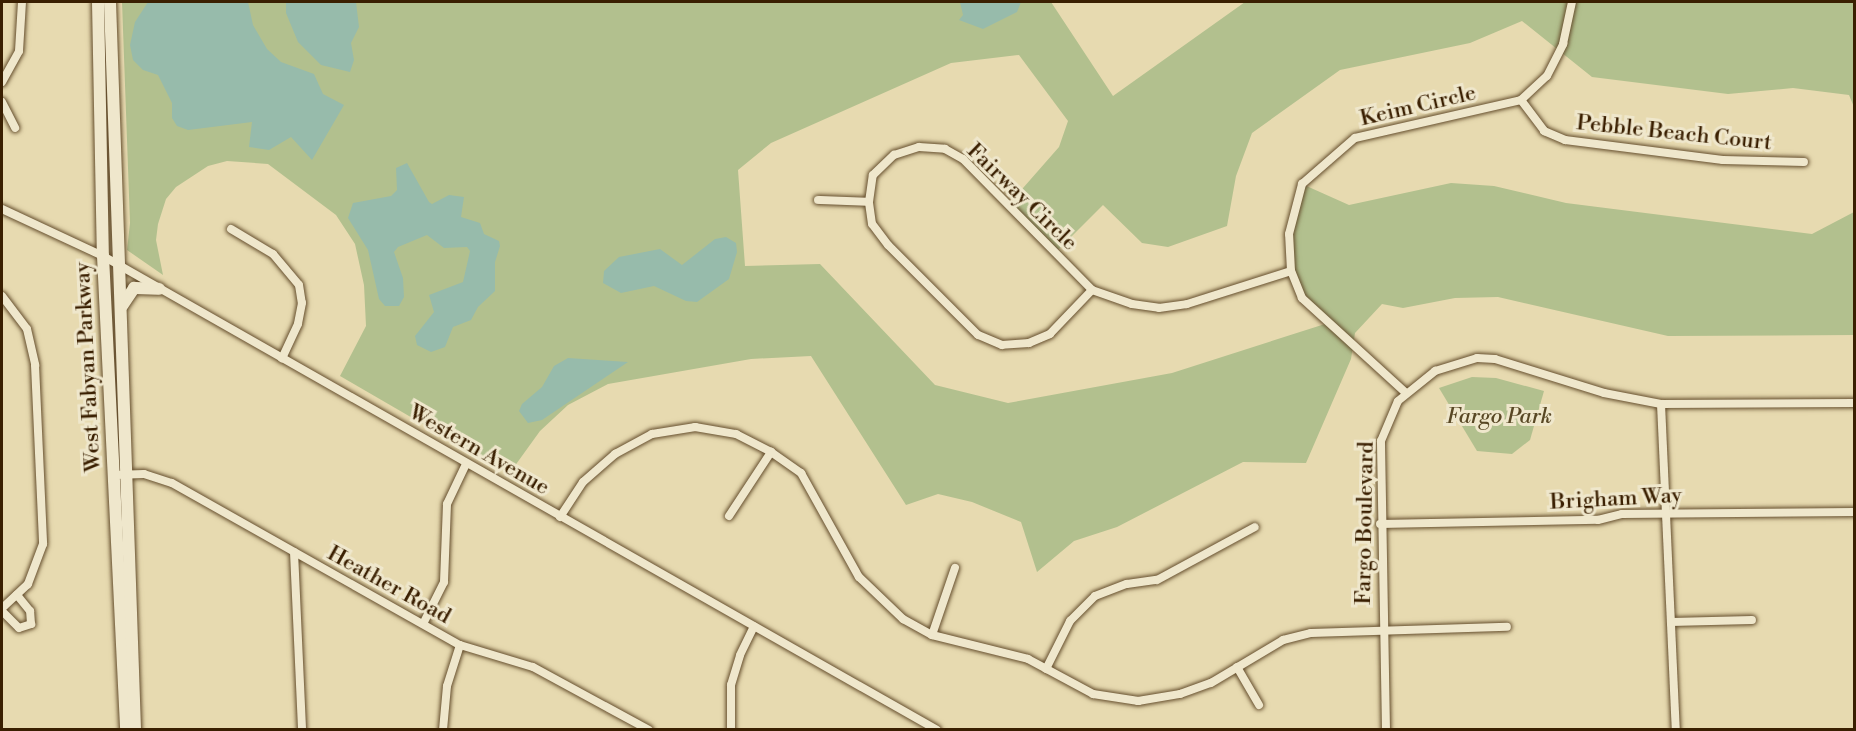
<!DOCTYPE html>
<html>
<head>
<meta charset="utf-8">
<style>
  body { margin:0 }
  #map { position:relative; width:1856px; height:731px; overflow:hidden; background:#e7dab0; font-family:"Libre Bodoni",serif }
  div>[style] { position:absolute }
  .green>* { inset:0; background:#b2c08e }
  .water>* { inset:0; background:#97bbab }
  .roads { filter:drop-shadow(0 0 2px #654e2d) drop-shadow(0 0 2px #654e2d) }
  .minor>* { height:8px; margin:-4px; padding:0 4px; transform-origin:4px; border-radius:4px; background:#efe7cc }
  .secondary>* { height:12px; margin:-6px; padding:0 6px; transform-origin:6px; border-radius:6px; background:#efe7cc }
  span { translate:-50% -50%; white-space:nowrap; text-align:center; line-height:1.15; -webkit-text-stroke:6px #efe7cc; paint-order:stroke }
  .street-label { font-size:22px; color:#3a1f01 }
  .park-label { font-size:22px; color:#584724; font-style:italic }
  .frame { position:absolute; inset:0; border:3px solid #3a1f01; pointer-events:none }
</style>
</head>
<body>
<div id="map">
  <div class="green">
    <i style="clip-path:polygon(122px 2px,1051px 2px,1113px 96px,1245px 2px,1854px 2px,1854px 107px,1849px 95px,1793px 88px,1728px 94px,1592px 77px,1522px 21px,1470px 43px,1340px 70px,1252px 133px,1236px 176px,1227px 226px,1168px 247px,1142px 243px,1103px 205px,1055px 253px,1008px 205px,1059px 147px,1068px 121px,1019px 55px,951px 63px,771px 143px,738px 170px,745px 266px,820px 264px,935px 385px,1008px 403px,1172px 373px,1325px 324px,1302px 298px,1291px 271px,1289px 234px,1302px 184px,1349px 205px,1451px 183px,1494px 186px,1566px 203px,1812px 234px,1854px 212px,1854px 335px,1668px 336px,1498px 297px,1455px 298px,1403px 308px,1382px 304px,1355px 333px,1351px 359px,1306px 463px,1243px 462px,1117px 527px,1074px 541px,1037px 572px,1021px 522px,972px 502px,938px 494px,906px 505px,811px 356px,751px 359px,608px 384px,568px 405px,540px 431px,509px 474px,340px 376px,366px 326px,364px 285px,355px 244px,336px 215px,268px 164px,227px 161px,208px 166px,176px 187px,166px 199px,158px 224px,156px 240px,163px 275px,127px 250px,130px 223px)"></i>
    <i style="clip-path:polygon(1472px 377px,1496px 378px,1544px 391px,1530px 440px,1512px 454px,1477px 451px,1439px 388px)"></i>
  </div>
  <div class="water">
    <i style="clip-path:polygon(148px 2px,248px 2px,253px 25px,267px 49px,281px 62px,314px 74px,323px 94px,344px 105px,312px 160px,291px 137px,269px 150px,249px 147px,252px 122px,188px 130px,177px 126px,172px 118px,172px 103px,158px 75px,143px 70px,133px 60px,130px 45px,135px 22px)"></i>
    <i style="clip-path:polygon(286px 2px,356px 2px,359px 27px,351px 43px,354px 60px,350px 72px,321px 65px,298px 42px,286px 13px)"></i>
    <i style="clip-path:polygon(960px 2px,1021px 2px,1017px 12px,983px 29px,959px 20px,963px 15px)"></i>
    <i style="clip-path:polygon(407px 163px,429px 202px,432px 204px,449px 195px,464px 197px,461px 217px,480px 223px,484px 234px,499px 241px,500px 246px,495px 262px,495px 291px,478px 307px,471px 320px,453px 327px,445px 347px,431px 352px,417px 345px,415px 336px,434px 312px,429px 295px,463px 282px,470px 251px,467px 247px,444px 248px,427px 235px,398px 247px,394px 252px,403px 278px,404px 297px,399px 306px,385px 306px,379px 299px,368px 250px,348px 218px,353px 203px,391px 196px,397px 190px,396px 168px)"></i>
    <i style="clip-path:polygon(726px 237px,736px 243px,737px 252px,729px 279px,697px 302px,686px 301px,654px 286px,621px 293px,603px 283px,604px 271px,619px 257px,660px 249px,682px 265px,715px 239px)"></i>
    <i style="clip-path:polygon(568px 358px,628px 362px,542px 420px,528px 423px,519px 411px,522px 404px,542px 387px,554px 366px)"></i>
  </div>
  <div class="roads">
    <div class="minor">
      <i style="left:2px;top:82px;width:35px;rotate:-61deg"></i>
      <i style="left:19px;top:51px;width:49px;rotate:-86.5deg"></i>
      <i style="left:1521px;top:100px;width:39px;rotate:53deg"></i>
      <i style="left:1544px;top:131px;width:23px;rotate:23deg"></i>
      <i style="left:1565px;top:140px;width:159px;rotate:7.2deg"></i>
      <i style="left:1723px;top:160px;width:81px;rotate:1.4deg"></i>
      <i style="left:2px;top:102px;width:29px;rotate:63deg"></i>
      <i style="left:818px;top:200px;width:51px;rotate:2.2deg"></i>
      <i style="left:2px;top:209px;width:111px;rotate:25deg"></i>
      <i style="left:103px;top:256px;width:959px;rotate:29.61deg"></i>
      <i style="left:231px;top:229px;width:49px;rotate:30.8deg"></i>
      <i style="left:273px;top:254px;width:40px;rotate:50deg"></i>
      <i style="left:299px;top:285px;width:18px;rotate:81deg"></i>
      <i style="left:302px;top:303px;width:21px;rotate:101deg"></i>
      <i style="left:298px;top:324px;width:38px;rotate:115deg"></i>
      <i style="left:1092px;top:290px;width:61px;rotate:133.7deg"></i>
      <i style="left:1050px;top:334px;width:23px;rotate:157deg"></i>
      <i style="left:1029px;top:343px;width:27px;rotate:176deg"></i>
      <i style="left:1002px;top:345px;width:26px;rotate:-157deg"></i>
      <i style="left:978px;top:335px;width:127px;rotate:-135deg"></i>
      <i style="left:888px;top:245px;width:26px;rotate:-127deg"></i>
      <i style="left:872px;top:224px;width:22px;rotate:-98deg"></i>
      <i style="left:869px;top:202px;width:27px;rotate:-82deg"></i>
      <i style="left:873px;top:175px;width:29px;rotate:-44deg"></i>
      <i style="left:894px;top:155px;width:26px;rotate:-18deg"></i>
      <i style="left:919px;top:147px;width:26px;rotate:4deg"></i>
      <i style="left:945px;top:149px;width:21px;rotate:29deg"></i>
      <i style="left:963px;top:159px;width:184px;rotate:45.4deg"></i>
      <i style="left:1092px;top:290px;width:42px;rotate:19.3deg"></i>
      <i style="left:1132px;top:304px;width:27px;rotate:8deg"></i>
      <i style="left:1159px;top:308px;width:28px;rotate:-8deg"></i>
      <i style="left:1187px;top:304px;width:109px;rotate:-17.6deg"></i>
      <i style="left:2px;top:296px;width:41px;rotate:52.9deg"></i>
      <i style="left:27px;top:329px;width:37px;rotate:77deg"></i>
      <i style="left:35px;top:365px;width:179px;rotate:87.4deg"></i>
      <i style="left:43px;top:544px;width:43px;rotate:110.6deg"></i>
      <i style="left:28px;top:584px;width:35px;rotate:137deg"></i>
      <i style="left:1406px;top:393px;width:141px;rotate:-137.6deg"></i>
      <i style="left:1302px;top:298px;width:29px;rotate:-112deg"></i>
      <i style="left:1291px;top:271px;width:37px;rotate:-93deg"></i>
      <i style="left:1289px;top:234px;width:52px;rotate:-75.4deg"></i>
      <i style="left:1302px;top:184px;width:70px;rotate:-41deg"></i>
      <i style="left:1355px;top:138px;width:170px;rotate:-12.9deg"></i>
      <i style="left:1521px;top:100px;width:35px;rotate:-43deg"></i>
      <i style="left:1547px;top:76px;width:36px;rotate:-63deg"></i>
      <i style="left:1563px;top:44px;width:43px;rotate:-77.9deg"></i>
      <i style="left:1661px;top:404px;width:326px;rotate:87.4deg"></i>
      <i style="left:114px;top:475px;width:30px;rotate:-2deg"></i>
      <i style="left:144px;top:474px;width:29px;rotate:18deg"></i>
      <i style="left:172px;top:483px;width:330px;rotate:29.4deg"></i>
      <i style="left:460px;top:645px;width:76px;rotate:16.8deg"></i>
      <i style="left:533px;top:667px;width:132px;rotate:28.5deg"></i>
      <i style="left:729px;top:516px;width:77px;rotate:-56.7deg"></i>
      <i style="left:560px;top:517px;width:42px;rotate:-56.7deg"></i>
      <i style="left:583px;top:482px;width:43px;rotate:-41.2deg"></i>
      <i style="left:615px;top:454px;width:42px;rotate:-28.4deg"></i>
      <i style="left:652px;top:434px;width:44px;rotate:-9.2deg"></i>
      <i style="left:695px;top:427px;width:42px;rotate:9.7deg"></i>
      <i style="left:736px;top:434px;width:39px;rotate:27deg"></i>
      <i style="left:771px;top:452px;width:37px;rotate:35deg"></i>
      <i style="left:801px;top:473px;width:119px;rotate:60.9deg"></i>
      <i style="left:859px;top:577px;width:61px;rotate:43.7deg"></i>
      <i style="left:903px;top:619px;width:33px;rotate:29deg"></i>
      <i style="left:932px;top:635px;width:99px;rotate:14deg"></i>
      <i style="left:1028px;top:659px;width:74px;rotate:28.3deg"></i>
      <i style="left:1093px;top:694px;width:46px;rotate:8.8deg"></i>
      <i style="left:1138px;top:701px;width:43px;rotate:-9.5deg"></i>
      <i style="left:1180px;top:694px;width:33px;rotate:-20deg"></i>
      <i style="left:1211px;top:683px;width:84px;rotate:-30.8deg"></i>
      <i style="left:1283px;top:640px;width:29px;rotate:-14deg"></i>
      <i style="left:1311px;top:633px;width:196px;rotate:-1.8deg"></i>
      <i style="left:1380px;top:524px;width:218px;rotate:-1.1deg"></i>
      <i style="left:1598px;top:520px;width:25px;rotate:-14deg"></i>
      <i style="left:1622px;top:514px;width:232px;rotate:-0.5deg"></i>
      <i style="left:294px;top:552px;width:178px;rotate:87.4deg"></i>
      <i style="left:2px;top:611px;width:24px;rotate:45deg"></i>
      <i style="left:19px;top:628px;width:13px;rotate:-18deg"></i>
      <i style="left:31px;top:624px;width:13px;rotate:-94deg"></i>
      <i style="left:30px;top:611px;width:21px;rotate:-129deg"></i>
      <i style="left:1671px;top:622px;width:81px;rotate:-1.4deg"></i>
      <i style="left:423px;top:624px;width:47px;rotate:-63.4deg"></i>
      <i style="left:444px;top:582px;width:78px;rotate:-87.8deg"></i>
      <i style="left:447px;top:504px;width:44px;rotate:-64.6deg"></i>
      <i style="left:932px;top:635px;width:71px;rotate:-71.1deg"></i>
      <i style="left:1237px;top:667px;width:44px;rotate:59.9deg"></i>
      <i style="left:1046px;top:669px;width:54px;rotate:-63.4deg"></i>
      <i style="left:1070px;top:621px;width:35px;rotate:-45deg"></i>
      <i style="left:1095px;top:596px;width:34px;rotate:-21deg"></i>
      <i style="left:1127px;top:584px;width:30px;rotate:-8deg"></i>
      <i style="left:1157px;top:580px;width:111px;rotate:-28.4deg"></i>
      <i style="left:443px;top:730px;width:44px;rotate:-84.8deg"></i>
      <i style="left:447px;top:686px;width:43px;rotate:-72.4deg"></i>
      <i style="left:731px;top:730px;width:45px;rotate:-90deg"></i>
      <i style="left:731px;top:685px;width:31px;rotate:-73deg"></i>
      <i style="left:740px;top:655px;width:32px;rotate:-64deg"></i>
      <i style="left:1386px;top:730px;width:289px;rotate:-91deg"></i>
      <i style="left:1381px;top:441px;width:43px;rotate:-67deg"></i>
      <i style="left:1398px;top:401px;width:48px;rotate:-39deg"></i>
      <i style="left:1435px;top:371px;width:44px;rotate:-17.2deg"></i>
      <i style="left:1477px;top:358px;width:18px;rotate:3deg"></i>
      <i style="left:1495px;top:359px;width:114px;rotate:17.3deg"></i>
      <i style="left:1604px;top:393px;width:58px;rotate:10.9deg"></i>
      <i style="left:1661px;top:404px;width:193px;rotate:-0.3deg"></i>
    </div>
    <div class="secondary">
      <i style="left:98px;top:2px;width:254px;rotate:88.9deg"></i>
      <i style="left:103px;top:256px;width:475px;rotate:87.2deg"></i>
      <i style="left:110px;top:2px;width:728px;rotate:88.03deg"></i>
      <i style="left:122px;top:306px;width:22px;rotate:-56deg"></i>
      <i style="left:134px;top:288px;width:25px;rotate:2deg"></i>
    </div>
  </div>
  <div class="street-label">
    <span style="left:1418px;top:106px;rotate:-13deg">Keim Circle</span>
    <span style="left:1674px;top:133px;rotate:6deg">Pebble Beach Court</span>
    <span style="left:1022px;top:197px;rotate:44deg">Fairway Circle</span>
    <span style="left:88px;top:367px;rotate:-93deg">West Fabyan Parkway</span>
    <span style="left:479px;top:450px;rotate:30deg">Western Avenue</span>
    <span style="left:1616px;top:499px;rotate:-3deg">Brigham Way</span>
    <span style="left:1365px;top:523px;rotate:-89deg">Fargo Boulevard</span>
    <span style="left:389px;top:585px;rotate:29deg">Heather Road</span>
  </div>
  <div class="park-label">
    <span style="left:1499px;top:417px">Fargo Park</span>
  </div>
  <div class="frame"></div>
</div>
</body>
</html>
